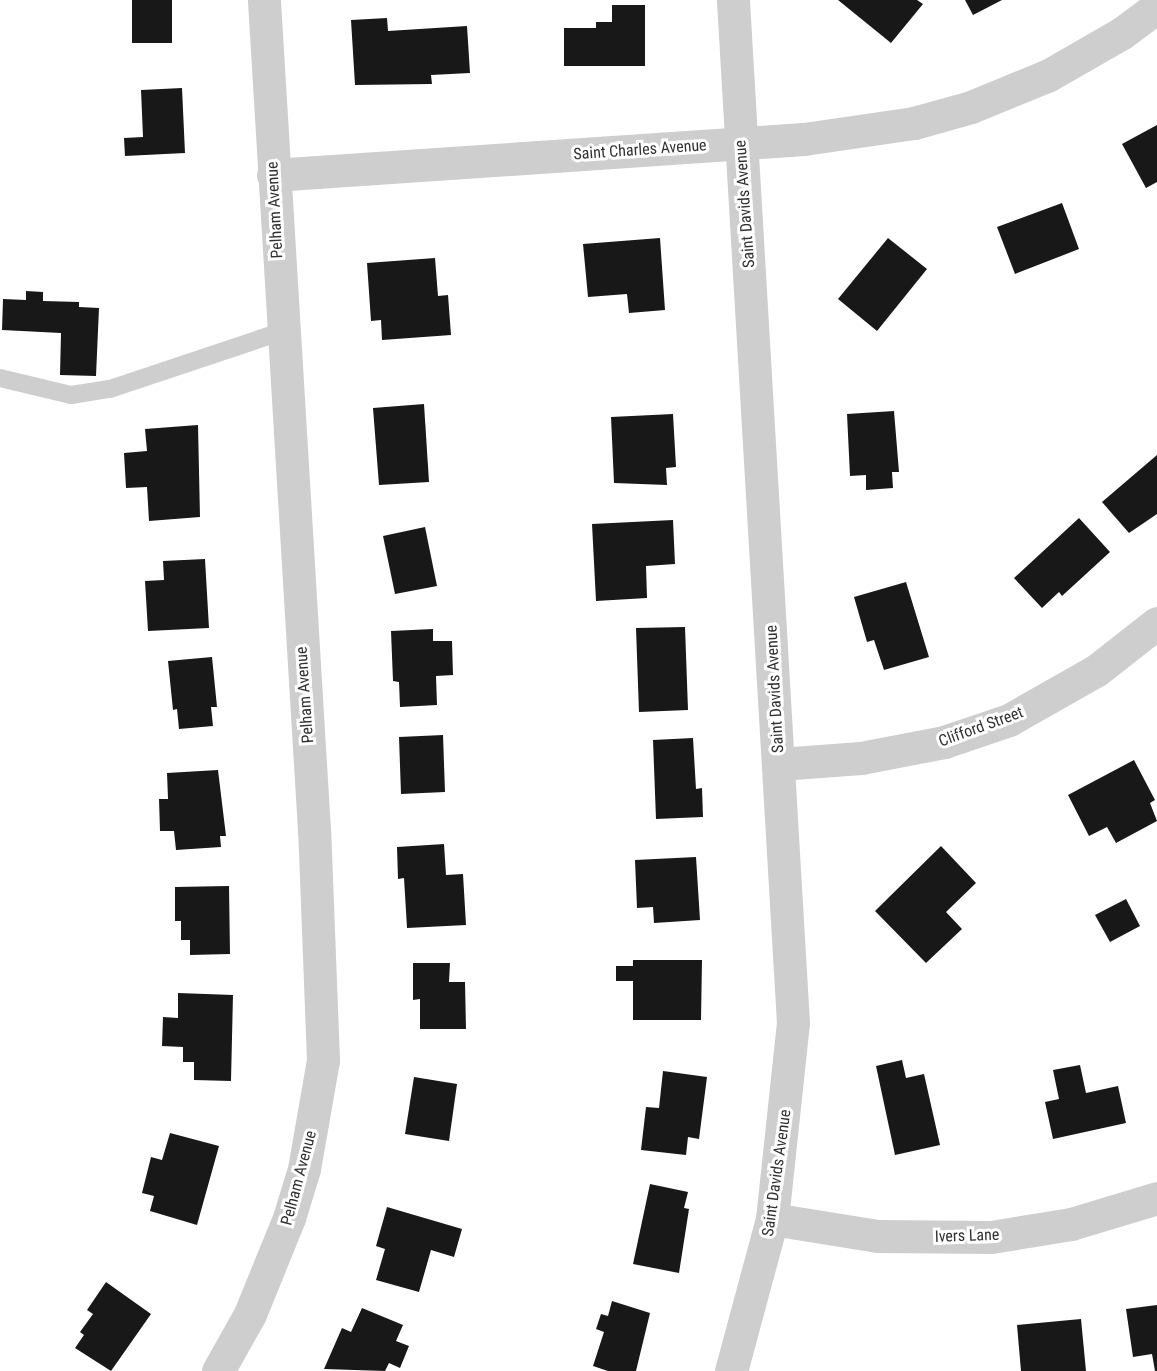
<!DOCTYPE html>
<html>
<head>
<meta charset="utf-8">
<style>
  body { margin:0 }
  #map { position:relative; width:1157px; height:1371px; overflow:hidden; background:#fff; font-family:"Roboto Condensed",sans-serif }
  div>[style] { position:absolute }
  .building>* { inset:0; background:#181818 }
  .service>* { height:18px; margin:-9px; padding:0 9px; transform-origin:9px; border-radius:9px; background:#cecece }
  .minor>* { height:33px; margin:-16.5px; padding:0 16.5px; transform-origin:16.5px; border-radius:16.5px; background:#cecece }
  span { translate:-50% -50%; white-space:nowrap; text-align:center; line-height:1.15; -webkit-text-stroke:6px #fff; paint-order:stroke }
  .street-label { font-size:16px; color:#313131 }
</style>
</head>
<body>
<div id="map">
  <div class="building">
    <i style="clip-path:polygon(132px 0,172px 0,172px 43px,132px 43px)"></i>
    <i style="clip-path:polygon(838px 0,917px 0,923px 4px,891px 43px)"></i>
    <i style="clip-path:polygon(965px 0,1002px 0,973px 15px)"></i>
    <i style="clip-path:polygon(612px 5px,645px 5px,645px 66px,564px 66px,564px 28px,596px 28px,596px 22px,612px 22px)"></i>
    <i style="clip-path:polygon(387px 18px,388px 31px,467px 26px,470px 73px,431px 75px,432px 84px,355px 85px,351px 20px)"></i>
    <i style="clip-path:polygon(182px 88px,185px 153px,125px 156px,124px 138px,143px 137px,141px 90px)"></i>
    <i style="clip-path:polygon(1157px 125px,1157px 182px,1146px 188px,1122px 144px)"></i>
    <i style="clip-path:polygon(1062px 203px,1079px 249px,1015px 274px,997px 227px)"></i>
    <i style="clip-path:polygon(660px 238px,665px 310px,629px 313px,627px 294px,588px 297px,583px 244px)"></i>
    <i style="clip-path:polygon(888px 238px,927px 269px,877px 331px,838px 299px)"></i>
    <i style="clip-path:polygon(435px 258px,438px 296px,448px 295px,451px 335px,382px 340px,381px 320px,371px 321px,367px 263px)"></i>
    <i style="clip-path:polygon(26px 291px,43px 292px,43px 301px,79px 302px,79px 307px,99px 308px,96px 376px,60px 375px,61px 333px,2px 330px,3px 299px,26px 300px)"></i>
    <i style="clip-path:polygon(424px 404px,429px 482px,379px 485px,373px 408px)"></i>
    <i style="clip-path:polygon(894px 411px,899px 472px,892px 472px,893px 488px,866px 490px,866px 475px,850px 476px,847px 414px)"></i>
    <i style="clip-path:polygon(673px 414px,676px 467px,666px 468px,667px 485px,614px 483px,611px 417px)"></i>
    <i style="clip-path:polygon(198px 425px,200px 517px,149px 521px,147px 487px,126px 488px,124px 453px,147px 451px,145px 429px)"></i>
    <i style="clip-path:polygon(1157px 455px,1157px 514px,1129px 533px,1102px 502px)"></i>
    <i style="clip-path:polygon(1079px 518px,1110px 552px,1062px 596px,1059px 592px,1042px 608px,1014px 578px)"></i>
    <i style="clip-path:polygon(673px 520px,675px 564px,646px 566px,647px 598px,596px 601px,592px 524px)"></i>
    <i style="clip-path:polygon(425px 527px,437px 586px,395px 594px,383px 536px)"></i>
    <i style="clip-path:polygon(205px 559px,209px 628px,148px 631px,145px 581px,164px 580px,163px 561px)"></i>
    <i style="clip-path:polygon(906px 582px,929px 657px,884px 670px,874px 640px,867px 642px,854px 597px)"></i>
    <i style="clip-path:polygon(685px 627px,688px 710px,639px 712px,636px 628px)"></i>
    <i style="clip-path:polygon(433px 629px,433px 641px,452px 641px,453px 675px,436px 676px,437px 705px,400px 707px,399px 682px,393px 681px,391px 631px)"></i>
    <i style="clip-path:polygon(212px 657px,217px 707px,211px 707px,213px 726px,179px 729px,177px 709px,173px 710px,168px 661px)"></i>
    <i style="clip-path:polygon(443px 735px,445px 792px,401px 794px,399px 737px)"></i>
    <i style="clip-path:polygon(693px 738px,696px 789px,702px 788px,703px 817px,656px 819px,653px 740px)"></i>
    <i style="clip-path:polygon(1134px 760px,1155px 800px,1150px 803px,1157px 821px,1116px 843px,1107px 827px,1089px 836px,1068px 795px)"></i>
    <i style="clip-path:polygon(218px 770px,226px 836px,220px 836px,221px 847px,176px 850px,174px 831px,160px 831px,159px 799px,168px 799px,167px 773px)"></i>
    <i style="clip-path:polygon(444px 844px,446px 875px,463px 874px,466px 925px,407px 928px,404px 878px,398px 879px,397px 847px)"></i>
    <i style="clip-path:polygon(941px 846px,976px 883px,946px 912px,962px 929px,926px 963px,875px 911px)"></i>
    <i style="clip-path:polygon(696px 857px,700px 920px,654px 923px,653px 907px,637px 908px,635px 860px)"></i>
    <i style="clip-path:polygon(229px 886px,230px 954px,190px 955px,190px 940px,181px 940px,181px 921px,175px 921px,175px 887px)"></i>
    <i style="clip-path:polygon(1126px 899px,1140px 926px,1110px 942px,1095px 915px)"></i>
    <i style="clip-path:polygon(633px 960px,702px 960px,701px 1020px,633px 1020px,633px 981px,616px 981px,616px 966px,633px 966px)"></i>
    <i style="clip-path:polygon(413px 963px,450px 963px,449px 982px,465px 982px,466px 1029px,420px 1029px,420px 999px,413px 1000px)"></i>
    <i style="clip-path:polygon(178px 993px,233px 995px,231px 1081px,194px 1080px,194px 1062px,183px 1062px,183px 1047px,162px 1046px,163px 1017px,178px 1018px)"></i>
    <i style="clip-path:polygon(902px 1060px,906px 1078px,924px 1074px,940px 1145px,895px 1155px,876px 1066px)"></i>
    <i style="clip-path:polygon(1080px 1065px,1086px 1093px,1118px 1086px,1126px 1123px,1053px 1139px,1045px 1102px,1059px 1099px,1053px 1070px)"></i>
    <i style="clip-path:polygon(663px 1071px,707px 1077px,699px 1139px,688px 1137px,686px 1155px,641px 1150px,646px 1107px,659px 1108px)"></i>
    <i style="clip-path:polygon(414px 1077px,457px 1084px,449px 1141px,405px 1134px)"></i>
    <i style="clip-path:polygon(170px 1133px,219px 1146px,197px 1225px,150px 1211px,154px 1196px,142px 1193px,151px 1157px,162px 1160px)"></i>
    <i style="clip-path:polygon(650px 1184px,688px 1192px,684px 1208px,689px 1209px,679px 1273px,633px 1264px)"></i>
    <i style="clip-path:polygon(387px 1207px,462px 1229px,454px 1257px,431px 1250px,419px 1292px,376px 1280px,385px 1249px,376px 1246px)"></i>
    <i style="clip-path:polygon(106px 1282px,151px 1314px,111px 1371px,75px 1348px,84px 1335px,80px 1332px,93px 1314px,87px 1310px)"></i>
    <i style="clip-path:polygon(612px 1301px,650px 1313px,636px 1371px,608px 1371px,593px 1366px,604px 1332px,596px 1329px,601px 1314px,608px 1316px)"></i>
    <i style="clip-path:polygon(1157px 1305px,1157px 1371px,1155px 1371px,1152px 1354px,1133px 1357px,1126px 1309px)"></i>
    <i style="clip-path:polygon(362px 1308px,403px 1325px,396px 1341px,409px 1346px,400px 1368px,389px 1363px,385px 1371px,324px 1369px,342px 1328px,351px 1332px)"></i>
    <i style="clip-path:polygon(1081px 1319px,1086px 1371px,1021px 1371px,1017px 1325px)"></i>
  </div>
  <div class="service">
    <i style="left:0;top:378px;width:73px;rotate:13.5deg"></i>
    <i style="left:71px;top:395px;width:39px;rotate:-9deg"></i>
    <i style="left:110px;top:389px;width:182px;rotate:-18.5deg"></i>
  </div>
  <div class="minor">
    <i style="left:273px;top:175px;width:532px;rotate:-3.88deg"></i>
    <i style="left:804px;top:139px;width:111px;rotate:-8.3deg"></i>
    <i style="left:914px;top:123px;width:59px;rotate:-15.7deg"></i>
    <i style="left:971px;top:107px;width:84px;rotate:-22.3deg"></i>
    <i style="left:1049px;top:75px;width:84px;rotate:-29.9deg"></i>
    <i style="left:1122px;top:33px;width:44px;rotate:-36.6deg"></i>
    <i style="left:779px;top:764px;width:82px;rotate:-4.2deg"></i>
    <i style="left:861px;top:758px;width:85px;rotate:-10.9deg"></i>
    <i style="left:944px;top:742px;width:69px;rotate:-18.7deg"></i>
    <i style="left:1009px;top:720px;width:101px;rotate:-29.6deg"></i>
    <i style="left:1097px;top:670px;width:76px;rotate:-38.1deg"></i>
    <i style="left:772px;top:1219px;width:107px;rotate:9.1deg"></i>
    <i style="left:878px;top:1236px;width:113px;rotate:0.5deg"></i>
    <i style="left:991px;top:1237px;width:81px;rotate:-9.2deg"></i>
    <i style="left:1071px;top:1224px;width:90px;rotate:-16.8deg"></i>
    <i style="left:218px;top:1371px;width:65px;rotate:-60.7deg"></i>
    <i style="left:250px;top:1314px;width:104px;rotate:-67.9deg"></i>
    <i style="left:289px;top:1218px;width:51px;rotate:-73deg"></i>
    <i style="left:304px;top:1169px;width:111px;rotate:-80.1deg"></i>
    <i style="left:323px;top:1060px;width:230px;rotate:-92.2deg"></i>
    <i style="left:314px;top:830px;width:832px;rotate:-93.45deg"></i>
    <i style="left:731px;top:1371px;width:157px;rotate:-74.9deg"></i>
    <i style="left:772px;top:1219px;width:197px;rotate:-83.9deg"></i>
    <i style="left:793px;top:1023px;width:1025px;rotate:-93.36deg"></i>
  </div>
  <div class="street-label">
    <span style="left:640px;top:150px;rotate:-4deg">Saint Charles Avenue</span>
    <span style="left:745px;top:204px;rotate:-94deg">Saint Davids Avenue</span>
    <span style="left:275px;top:210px;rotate:-93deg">Pelham Avenue</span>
    <span style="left:775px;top:689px;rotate:-93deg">Saint Davids Avenue</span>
    <span style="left:305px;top:695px;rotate:-94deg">Pelham Avenue</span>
    <span style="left:981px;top:727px;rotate:-20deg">Clifford Street</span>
    <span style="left:777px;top:1173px;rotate:-82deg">Saint Davids Avenue</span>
    <span style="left:299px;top:1178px;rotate:-75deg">Pelham Avenue</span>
    <span style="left:967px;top:1236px;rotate:-2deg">Ivers Lane</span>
  </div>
</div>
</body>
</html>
